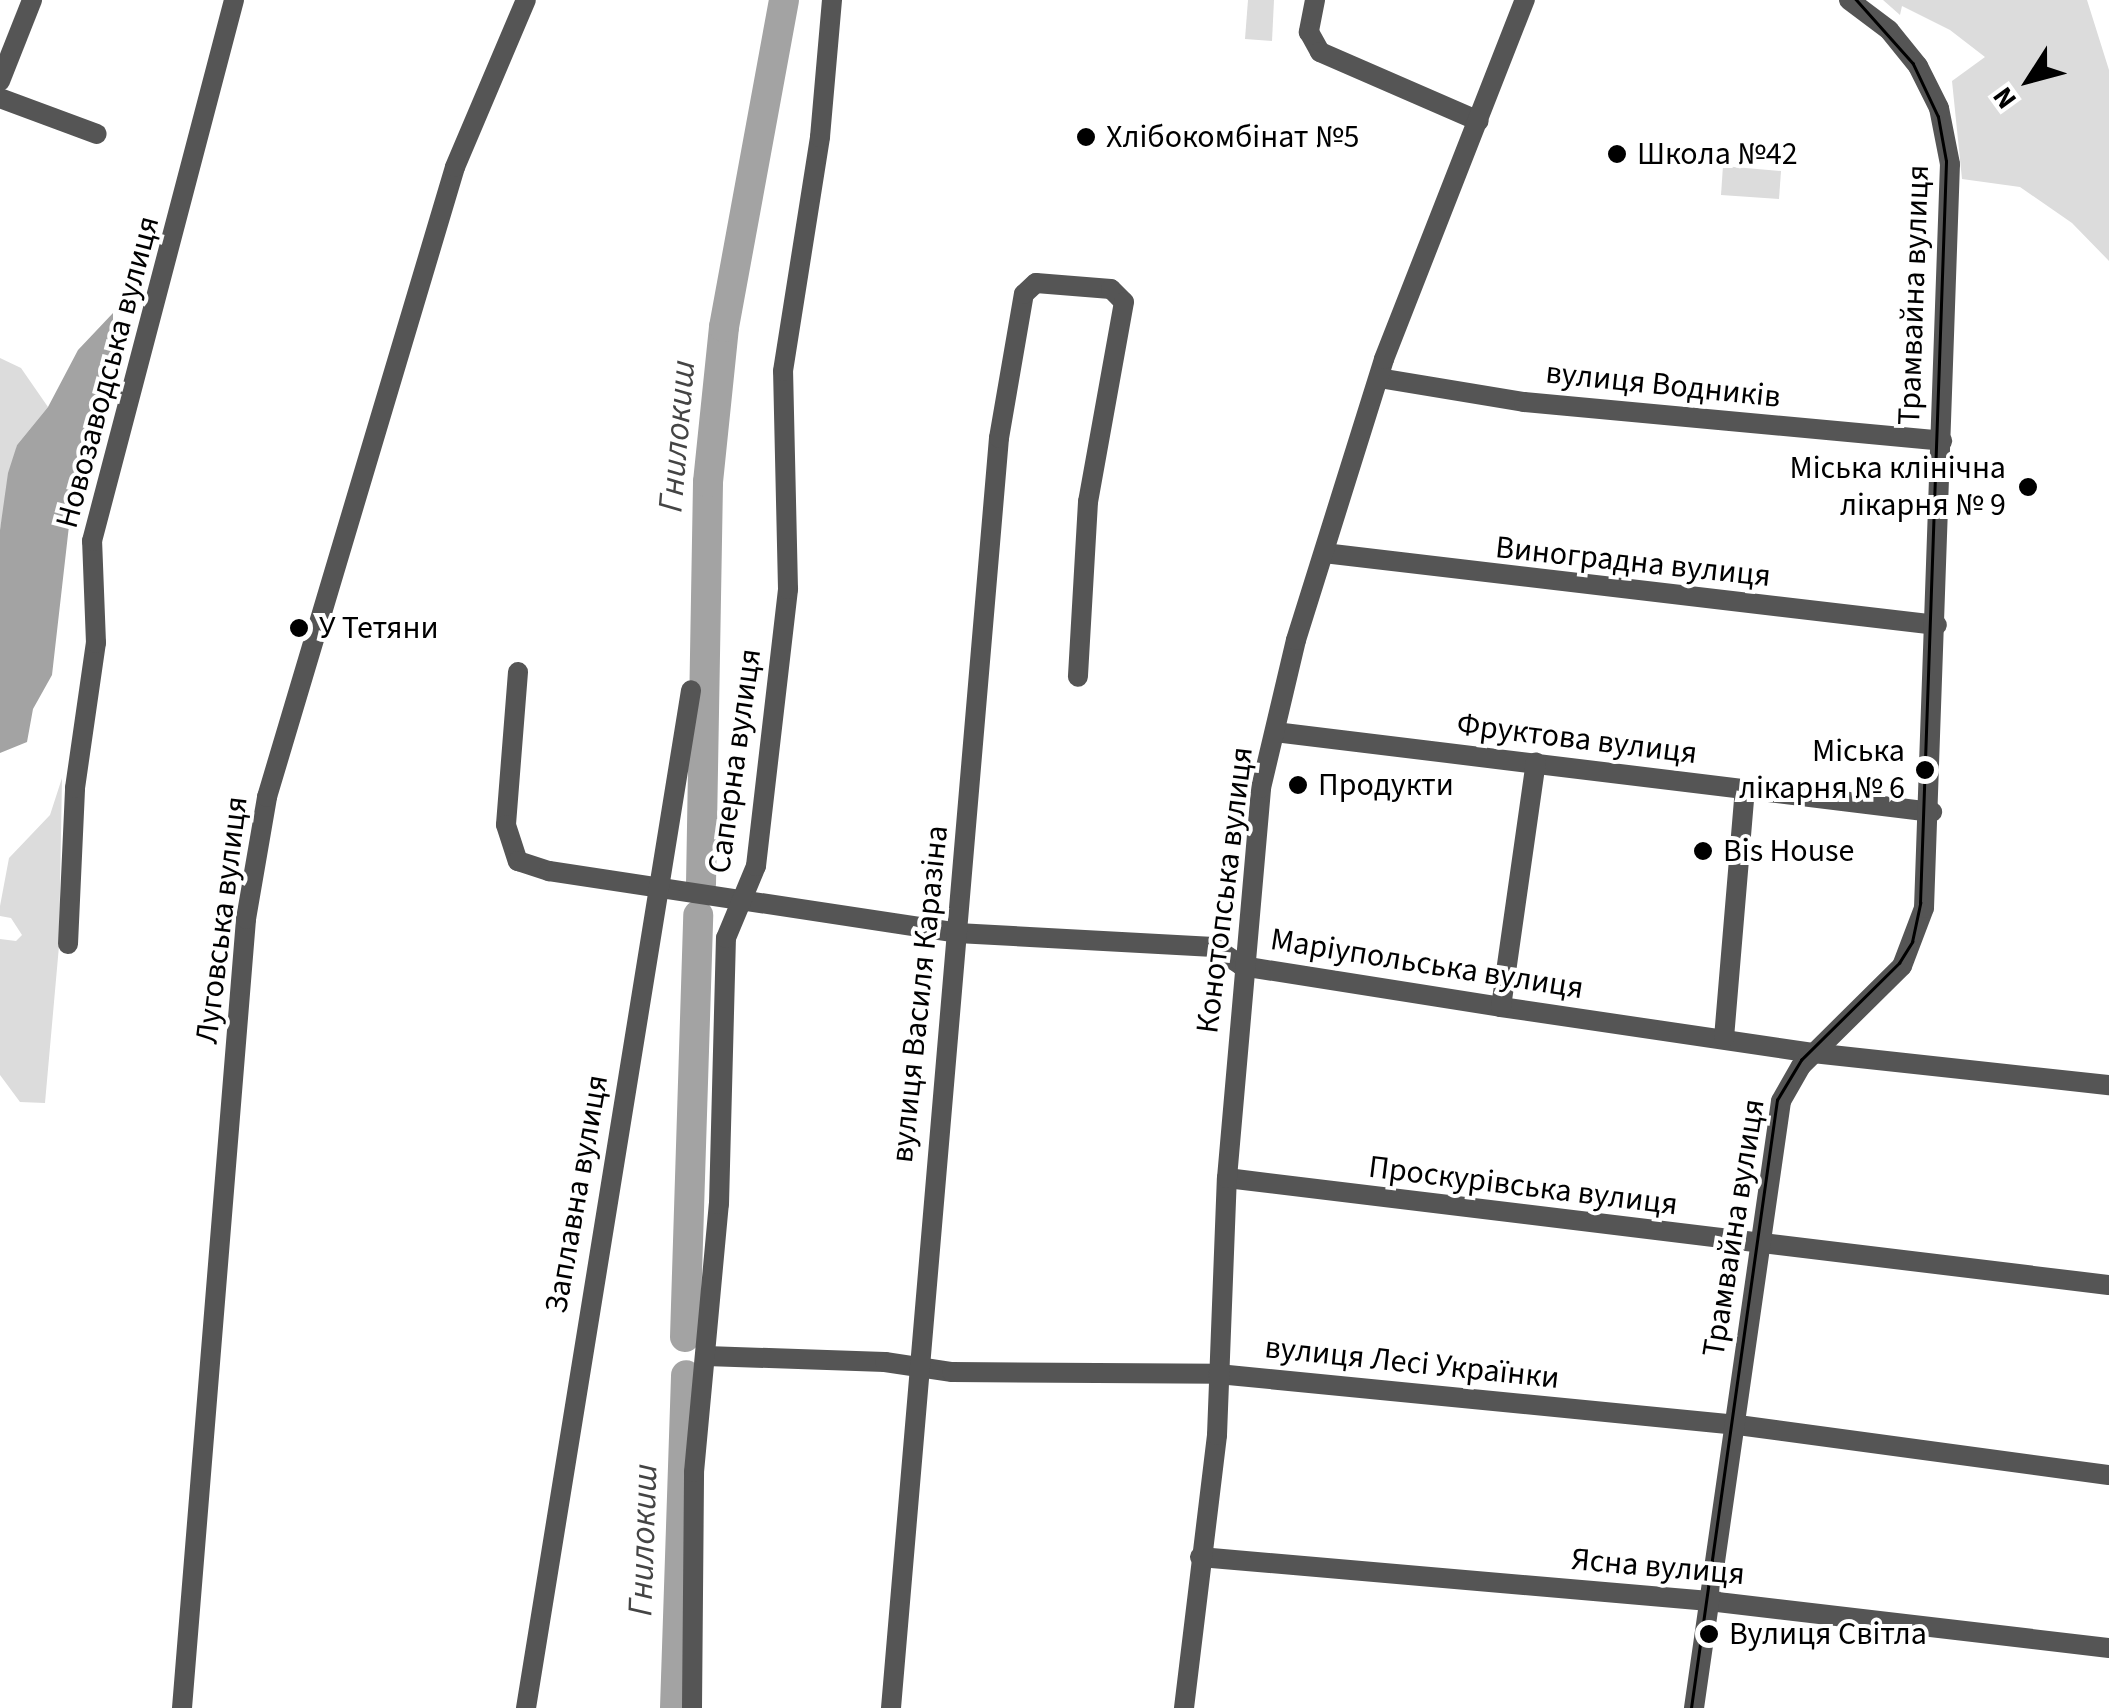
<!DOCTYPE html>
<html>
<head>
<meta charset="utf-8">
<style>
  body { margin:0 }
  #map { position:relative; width:2109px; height:1708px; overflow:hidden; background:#fff; font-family:"Source Sans 3",sans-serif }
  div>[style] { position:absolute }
  .green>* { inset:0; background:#dcdcdc }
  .water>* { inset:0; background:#a3a3a3 }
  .river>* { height:30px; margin:-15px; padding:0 15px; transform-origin:15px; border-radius:15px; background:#a3a3a3 }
  .minor>* { height:20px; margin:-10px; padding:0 10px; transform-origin:10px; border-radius:10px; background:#555 }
  .tram>* { height:2.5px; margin:-1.25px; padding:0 1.25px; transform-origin:1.25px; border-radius:1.25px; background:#000 }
  .dots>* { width:28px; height:28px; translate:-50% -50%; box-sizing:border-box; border:5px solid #fff; border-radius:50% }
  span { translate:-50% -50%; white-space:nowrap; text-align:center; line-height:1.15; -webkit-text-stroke:8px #fff; paint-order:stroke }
  .poi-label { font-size:32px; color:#000 }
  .left { translate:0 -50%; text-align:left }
  .right { translate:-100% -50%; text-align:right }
  .street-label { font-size:32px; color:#000 }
  .water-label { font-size:35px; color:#444; font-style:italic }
  .north { position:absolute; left:1979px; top:30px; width:100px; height:100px; -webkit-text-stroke:8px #fff; paint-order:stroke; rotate:234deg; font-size:28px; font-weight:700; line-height:40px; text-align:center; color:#000 }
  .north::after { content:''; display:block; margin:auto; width:35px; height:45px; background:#000; clip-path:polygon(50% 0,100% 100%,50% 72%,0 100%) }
</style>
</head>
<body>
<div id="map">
  <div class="green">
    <i style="clip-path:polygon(1248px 0,1274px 0,1272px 41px,1245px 39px)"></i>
    <i style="clip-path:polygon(1883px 0,2087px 0,2109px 70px,2109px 261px,2072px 223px,2020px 187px,1962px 179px,1952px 81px,1985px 57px,1950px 30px,1902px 6px,1900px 15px)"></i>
    <i style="clip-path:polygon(1723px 166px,1781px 171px,1779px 199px,1721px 195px)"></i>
    <i style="clip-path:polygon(0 358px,21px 368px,48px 407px,17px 445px,0 530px)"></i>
    <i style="clip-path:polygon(62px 778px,59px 946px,45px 1103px,20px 1102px,0 1075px,0 939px,16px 941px,22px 935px,11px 918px,0 916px,0 906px,9px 858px,50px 815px)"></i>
  </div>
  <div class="water">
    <i style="clip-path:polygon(113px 313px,113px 353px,70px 517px,52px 675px,33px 709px,27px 742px,0 753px,0 530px,8px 473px,17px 445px,48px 407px,78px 350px)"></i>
  </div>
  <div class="river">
    <i style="left:701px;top:884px;width:402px;rotate:-89deg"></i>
    <i style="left:708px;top:482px;width:156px;rotate:-84.1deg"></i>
    <i style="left:724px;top:327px;width:332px;rotate:-79.6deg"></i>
    <i style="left:685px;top:1337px;width:422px;rotate:-88.2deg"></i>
    <i style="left:675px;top:1708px;width:333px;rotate:-88.1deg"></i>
  </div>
  <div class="minor">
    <i style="left:1315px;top:0;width:33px;rotate:101deg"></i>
    <i style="left:1309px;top:32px;width:23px;rotate:61deg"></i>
    <i style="left:1320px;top:52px;width:173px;rotate:23.5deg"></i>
    <i style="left:0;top:81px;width:87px;rotate:-68.4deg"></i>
    <i style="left:0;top:98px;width:103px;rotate:20.4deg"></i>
    <i style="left:1379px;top:378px;width:147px;rotate:9.4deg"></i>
    <i style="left:1524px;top:402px;width:420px;rotate:5.3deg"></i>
    <i style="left:1324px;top:553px;width:617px;rotate:6.7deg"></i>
    <i style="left:518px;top:672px;width:153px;rotate:94.5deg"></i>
    <i style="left:506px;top:825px;width:38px;rotate:72deg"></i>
    <i style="left:518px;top:861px;width:33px;rotate:18deg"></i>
    <i style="left:549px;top:871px;width:413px;rotate:8.6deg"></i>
    <i style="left:957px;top:933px;width:257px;rotate:3.1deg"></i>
    <i style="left:1214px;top:947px;width:34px;rotate:34deg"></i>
    <i style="left:1242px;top:966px;width:262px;rotate:9deg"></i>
    <i style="left:1501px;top:1007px;width:315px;rotate:8.4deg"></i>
    <i style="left:1813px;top:1053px;width:298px;rotate:6.2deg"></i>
    <i style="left:1275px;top:732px;width:662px;rotate:6.94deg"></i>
    <i style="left:68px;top:944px;width:156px;rotate:-87.4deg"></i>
    <i style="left:75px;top:788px;width:147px;rotate:-81.8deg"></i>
    <i style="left:96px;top:643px;width:102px;rotate:-92.2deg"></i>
    <i style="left:92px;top:541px;width:559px;rotate:-75.29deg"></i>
    <i style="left:1501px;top:1007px;width:247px;rotate:-81.9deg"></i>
    <i style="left:1724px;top:1038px;width:249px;rotate:-85.2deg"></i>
    <i style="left:1227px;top:1178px;width:888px;rotate:6.92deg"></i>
    <i style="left:706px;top:1356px;width:179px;rotate:1.9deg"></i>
    <i style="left:885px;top:1362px;width:68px;rotate:8.5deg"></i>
    <i style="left:952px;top:1372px;width:266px;rotate:0.4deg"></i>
    <i style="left:1218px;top:1374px;width:522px;rotate:5.6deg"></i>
    <i style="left:1738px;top:1425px;width:374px;rotate:7.7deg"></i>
    <i style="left:1200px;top:1557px;width:511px;rotate:4.94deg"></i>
    <i style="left:1709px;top:1601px;width:403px;rotate:6.7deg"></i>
    <i style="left:182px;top:1708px;width:792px;rotate:-85.36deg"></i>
    <i style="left:246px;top:919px;width:124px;rotate:-80.2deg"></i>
    <i style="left:267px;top:797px;width:657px;rotate:-73.38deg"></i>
    <i style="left:455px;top:167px;width:181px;rotate:-67deg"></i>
    <i style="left:526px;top:1708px;width:1031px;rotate:-80.79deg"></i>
    <i style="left:692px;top:1708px;width:236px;rotate:-89.5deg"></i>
    <i style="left:694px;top:1472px;width:269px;rotate:-84.7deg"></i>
    <i style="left:719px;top:1204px;width:266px;rotate:-88.5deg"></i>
    <i style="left:726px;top:938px;width:78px;rotate:-67.4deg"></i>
    <i style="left:756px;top:866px;width:279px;rotate:-83.4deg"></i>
    <i style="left:788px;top:589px;width:218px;rotate:-91.3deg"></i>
    <i style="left:783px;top:371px;width:237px;rotate:-81deg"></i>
    <i style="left:820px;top:137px;width:138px;rotate:-85deg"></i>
    <i style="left:891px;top:1708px;width:1275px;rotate:-85.14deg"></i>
    <i style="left:999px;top:438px;width:146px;rotate:-80.2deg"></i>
    <i style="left:1024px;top:294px;width:16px;rotate:-43deg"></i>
    <i style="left:1036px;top:283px;width:75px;rotate:4.6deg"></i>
    <i style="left:1111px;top:289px;width:18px;rotate:45deg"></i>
    <i style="left:1124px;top:302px;width:203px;rotate:100.2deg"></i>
    <i style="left:1088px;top:502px;width:175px;rotate:93.3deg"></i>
    <i style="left:1184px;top:1708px;width:275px;rotate:-83.1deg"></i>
    <i style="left:1217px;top:1435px;width:257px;rotate:-87.8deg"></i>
    <i style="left:1227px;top:1178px;width:391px;rotate:-85deg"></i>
    <i style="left:1261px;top:788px;width:152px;rotate:-76.7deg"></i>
    <i style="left:1296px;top:640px;width:294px;rotate:-72.6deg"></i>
    <i style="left:1384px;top:359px;width:386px;rotate:-68.6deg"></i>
    <i style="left:1694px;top:1708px;width:613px;rotate:-81.84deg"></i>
    <i style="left:1781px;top:1101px;width:40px;rotate:-60.3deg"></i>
    <i style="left:1801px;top:1066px;width:142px;rotate:-44.7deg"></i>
    <i style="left:1902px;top:966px;width:62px;rotate:-69.2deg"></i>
    <i style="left:1924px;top:908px;width:744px;rotate:-88deg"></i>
    <i style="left:1950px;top:164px;width:57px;rotate:-101.1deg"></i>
    <i style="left:1939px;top:108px;width:47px;rotate:-116.6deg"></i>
    <i style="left:1918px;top:66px;width:46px;rotate:-128.9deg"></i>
    <i style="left:1889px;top:30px;width:50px;rotate:-143.1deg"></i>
  </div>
  <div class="tram">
    <i style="left:1691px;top:1708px;width:614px;rotate:-81.95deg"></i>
    <i style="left:1777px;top:1100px;width:47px;rotate:-59deg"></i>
    <i style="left:1801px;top:1060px;width:138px;rotate:-44.7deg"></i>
    <i style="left:1899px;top:963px;width:25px;rotate:-58deg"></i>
    <i style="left:1912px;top:942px;width:40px;rotate:-78deg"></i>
    <i style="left:1920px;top:903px;width:742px;rotate:-87.99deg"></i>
    <i style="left:1946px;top:161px;width:45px;rotate:-100.3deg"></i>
    <i style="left:1938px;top:117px;width:59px;rotate:-115.3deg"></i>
    <i style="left:1913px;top:64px;width:86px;rotate:-131.7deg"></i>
  </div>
  <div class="dots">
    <i style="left:1086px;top:137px;background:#000"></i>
    <i style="left:1617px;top:154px;background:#000"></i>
    <i style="left:2028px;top:487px;background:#000"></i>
    <i style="left:299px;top:628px;background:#000"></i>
    <i style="left:1925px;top:770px;background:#000"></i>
    <i style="left:1298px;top:785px;background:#000"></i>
    <i style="left:1703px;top:851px;background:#000"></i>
    <i style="left:1709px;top:1634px;background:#000"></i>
  </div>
  <div class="poi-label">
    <span class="left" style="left:1106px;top:137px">Хлібокомбінат №5</span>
    <span class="left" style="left:1637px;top:154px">Школа №42</span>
    <span class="right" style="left:2006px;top:487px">Міська клінічна<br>лікарня № 9</span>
    <span class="left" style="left:319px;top:628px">У Тетяни</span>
    <span class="right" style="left:1905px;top:770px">Міська<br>лікарня № 6</span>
    <span class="left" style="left:1318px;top:785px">Продукти</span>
    <span class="left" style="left:1723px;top:851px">Bis House</span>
    <span class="left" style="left:1729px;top:1634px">Вулиця Світла</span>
  </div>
  <div class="street-label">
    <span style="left:1914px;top:295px;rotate:-88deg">Трамвайна вулиця</span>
    <span style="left:108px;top:372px;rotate:-75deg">Новозаводська вулиця</span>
    <span style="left:1663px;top:385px;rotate:6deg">вулиця Водників</span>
    <span style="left:1633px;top:562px;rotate:6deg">Виноградна вулиця</span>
    <span style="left:1577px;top:739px;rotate:7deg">Фруктова вулиця</span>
    <span style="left:735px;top:761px;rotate:-82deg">Саперна вулиця</span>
    <span style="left:1225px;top:890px;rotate:-83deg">Конотопська вулиця</span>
    <span style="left:222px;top:920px;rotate:-83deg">Луговська вулиця</span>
    <span style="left:1427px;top:964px;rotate:9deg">Маріупольська вулиця</span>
    <span style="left:920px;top:994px;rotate:-84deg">вулиця Василя Каразіна</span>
    <span style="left:1523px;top:1186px;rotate:7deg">Проскурівська вулиця</span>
    <span style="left:577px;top:1194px;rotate:-80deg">Заплавна вулиця</span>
    <span style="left:1734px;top:1228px;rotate:-81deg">Трамвайна вулиця</span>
    <span style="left:1412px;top:1363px;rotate:6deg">вулиця Лесі Українки</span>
    <span style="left:1658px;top:1567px;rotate:5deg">Ясна вулиця</span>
  </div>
  <div class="water-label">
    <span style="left:677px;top:436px;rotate:-85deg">Гнилокиш</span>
    <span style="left:643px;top:1540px;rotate:-88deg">Гнилокиш</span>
  </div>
  <div class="north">N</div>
</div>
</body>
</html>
